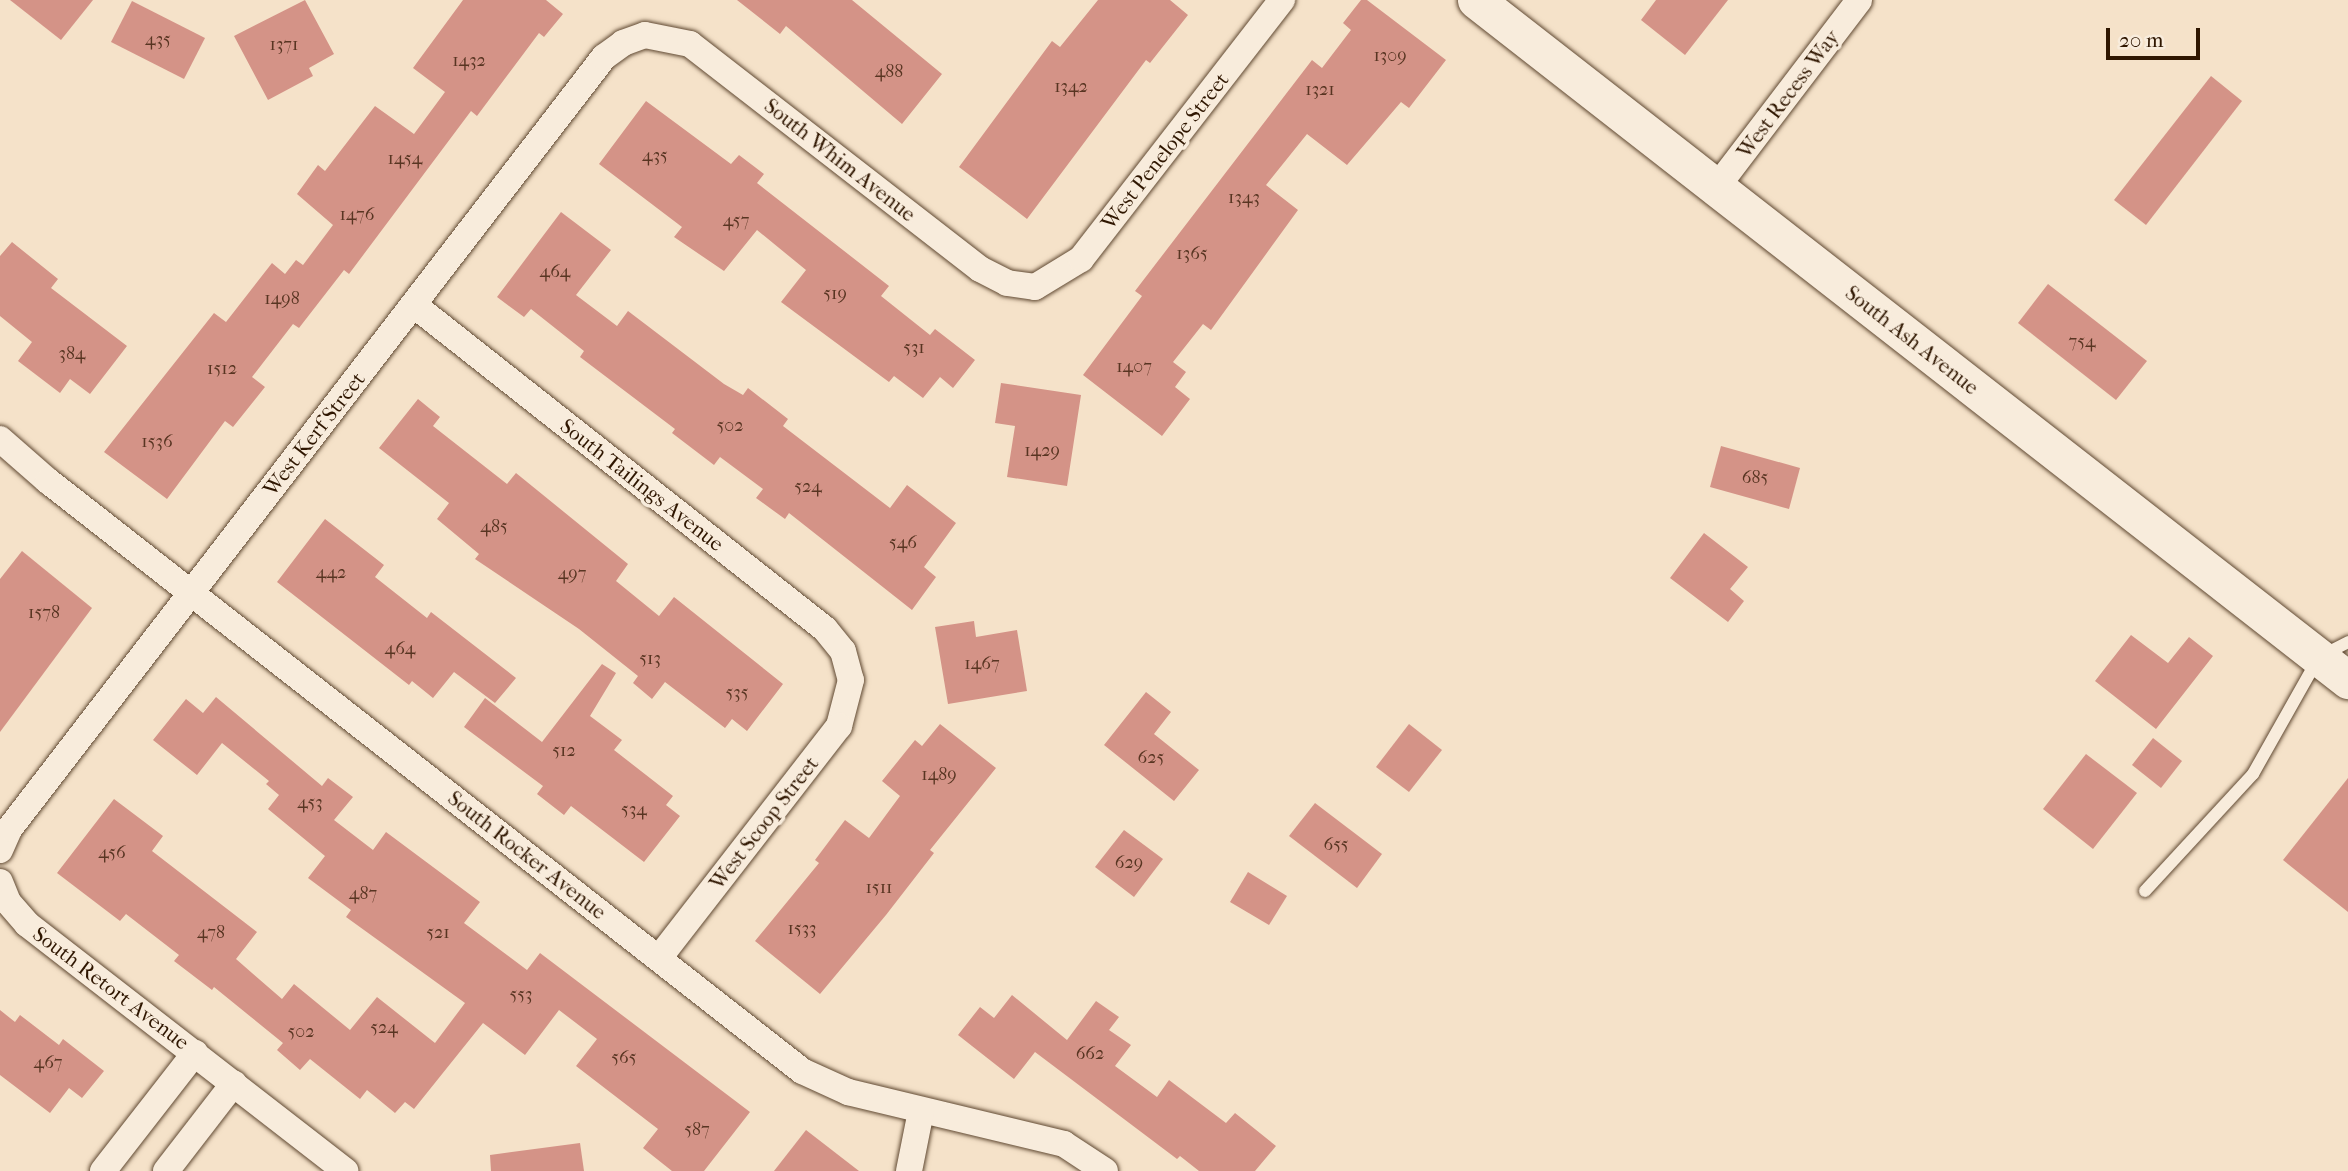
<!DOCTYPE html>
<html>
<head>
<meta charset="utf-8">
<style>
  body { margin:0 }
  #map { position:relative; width:2348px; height:1171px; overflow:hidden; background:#f5e2c9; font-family:"IM FELL French Canon",serif }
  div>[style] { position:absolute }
  .building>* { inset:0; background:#d49387 }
  .roads { filter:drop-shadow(0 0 2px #604932) drop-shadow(0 0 2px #604932) }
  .lane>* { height:12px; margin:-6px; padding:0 6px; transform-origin:6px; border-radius:6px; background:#f8ecdc }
  .street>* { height:26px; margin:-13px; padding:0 13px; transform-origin:13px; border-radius:13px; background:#f8ecdc }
  .secondary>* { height:37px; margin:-18.5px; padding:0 18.5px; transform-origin:18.5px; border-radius:18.5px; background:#f8ecdc }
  span { translate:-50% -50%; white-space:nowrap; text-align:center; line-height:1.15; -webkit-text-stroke:7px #f8ecdc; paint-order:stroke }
  .number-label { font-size:18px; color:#583522 }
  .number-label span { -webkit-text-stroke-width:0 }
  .street-label { font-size:21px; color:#2f1600 }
  .scale { position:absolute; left:2106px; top:28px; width:94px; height:32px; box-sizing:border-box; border:4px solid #2f1600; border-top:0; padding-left:9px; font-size:21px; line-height:24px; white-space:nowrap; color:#2f1600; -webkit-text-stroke:5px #f8ecdc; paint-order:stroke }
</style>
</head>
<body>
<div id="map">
  <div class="building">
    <i style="clip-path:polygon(10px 0,93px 0,61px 40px)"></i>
    <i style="clip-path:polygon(305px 0,334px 54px,309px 68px,313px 76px,268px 100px,234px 36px)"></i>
    <i style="clip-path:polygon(463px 0,546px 0,563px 14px,544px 37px,539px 33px,477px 116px,471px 111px,349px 274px,344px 270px,299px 328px,293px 324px,252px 377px,265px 387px,233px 427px,225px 421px,167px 499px,104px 452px,214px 313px,226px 322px,272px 263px,285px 274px,296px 260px,303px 265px,333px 225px,297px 194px,318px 165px,325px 171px,375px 106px,414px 134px,445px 92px,413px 68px)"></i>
    <i style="clip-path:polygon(737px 0,852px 0,942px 74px,902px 124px,786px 26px,780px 34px)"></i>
    <i style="clip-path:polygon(1098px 0,1170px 0,1188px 15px,1150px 63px,1146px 60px,1027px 219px,959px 167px,1052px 41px,1060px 47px)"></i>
    <i style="clip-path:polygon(1361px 0,1367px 0,1446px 60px,1409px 108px,1401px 102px,1347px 165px,1307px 134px,1266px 185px,1298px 210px,1211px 330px,1203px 324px,1173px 362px,1186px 372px,1175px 387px,1190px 399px,1162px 436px,1083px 375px,1142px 296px,1135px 291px,1312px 60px,1322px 68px,1351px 30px,1343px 23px)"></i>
    <i style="clip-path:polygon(1656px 0,1728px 0,1685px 55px,1641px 20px)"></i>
    <i style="clip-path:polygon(132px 1px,205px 38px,184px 79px,111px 42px)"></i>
    <i style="clip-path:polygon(2211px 76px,2242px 101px,2146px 225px,2114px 200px)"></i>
    <i style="clip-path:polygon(646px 101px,731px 164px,739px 155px,764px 174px,757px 183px,889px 286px,881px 296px,930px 335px,935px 329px,975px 360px,953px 388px,940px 377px,923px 398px,894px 376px,889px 382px,781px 302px,806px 270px,757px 230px,724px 271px,674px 237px,682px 227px,599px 164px)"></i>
    <i style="clip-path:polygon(561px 212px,611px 250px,576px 295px,617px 326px,628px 311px,724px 384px,743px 395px,748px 388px,788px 419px,783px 426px,890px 508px,907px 485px,956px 523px,924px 567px,936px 577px,912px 610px,789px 513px,785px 519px,756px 498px,763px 489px,720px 457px,714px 465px,672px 433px,675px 429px,580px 357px,584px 351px,531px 309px,524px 317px,497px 297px)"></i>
    <i style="clip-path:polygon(12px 242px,58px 279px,51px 288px,127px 346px,90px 394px,70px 379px,60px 393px,18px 361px,32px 342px,0 316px,0 256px)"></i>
    <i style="clip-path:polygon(2048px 284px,2147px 361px,2116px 400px,2018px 323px)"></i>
    <i style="clip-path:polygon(1001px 383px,1081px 395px,1067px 486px,1007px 477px,1015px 426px,995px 423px)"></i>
    <i style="clip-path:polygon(418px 399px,440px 417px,433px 426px,507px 484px,516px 473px,628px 564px,616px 581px,659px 616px,674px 597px,783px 684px,747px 731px,732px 719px,725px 728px,665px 682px,652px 699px,633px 683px,638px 676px,579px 629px,475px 559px,479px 554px,437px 519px,449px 503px,379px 448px)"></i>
    <i style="clip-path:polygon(1721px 446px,1800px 468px,1789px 509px,1710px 487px)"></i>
    <i style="clip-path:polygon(325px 519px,384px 565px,375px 577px,427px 618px,431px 612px,516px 678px,495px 703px,454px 672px,433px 698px,412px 681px,409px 685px,277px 582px)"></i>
    <i style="clip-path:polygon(1704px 533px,1748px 567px,1730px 589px,1744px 601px,1728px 622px,1670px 578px)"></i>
    <i style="clip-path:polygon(22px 551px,92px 608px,0 732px,0 579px)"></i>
    <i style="clip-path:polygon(974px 621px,976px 637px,1017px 630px,1027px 691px,948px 704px,935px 627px)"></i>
    <i style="clip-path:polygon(2131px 635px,2168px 663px,2189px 637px,2213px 656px,2156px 729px,2095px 681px)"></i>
    <i style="clip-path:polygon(602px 664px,616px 673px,590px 716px,622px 740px,614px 750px,673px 796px,666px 805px,680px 816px,644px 862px,571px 806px,564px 815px,537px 794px,543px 786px,464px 727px,485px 698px,542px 742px)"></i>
    <i style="clip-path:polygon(1146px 692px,1171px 712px,1154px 734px,1199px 770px,1174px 801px,1104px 745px)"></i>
    <i style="clip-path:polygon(216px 697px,322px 786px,328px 778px,353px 797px,334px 820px,373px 850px,386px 832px,480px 902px,464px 923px,527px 970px,540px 953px,750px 1112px,704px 1171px,672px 1171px,643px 1148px,658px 1129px,576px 1066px,597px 1039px,559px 1010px,525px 1055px,483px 1023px,414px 1109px,405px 1102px,395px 1113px,367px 1090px,360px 1099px,310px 1059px,300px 1070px,277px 1050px,283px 1043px,214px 987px,212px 990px,174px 961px,179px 955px,126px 914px,120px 921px,57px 873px,114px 799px,163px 836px,152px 851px,257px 932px,236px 959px,282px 999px,294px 984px,350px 1030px,377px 997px,435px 1043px,465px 1003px,346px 917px,351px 910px,308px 878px,325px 856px,268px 809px,279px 795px,266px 784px,269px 781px,222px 743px,197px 775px,153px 740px,186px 699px,203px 713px)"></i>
    <i style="clip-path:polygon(940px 724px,996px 768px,930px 850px,934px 853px,886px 915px,820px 994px,755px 941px,819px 863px,815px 860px,845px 820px,869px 838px,900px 796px,882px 781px,915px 740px,922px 746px)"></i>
    <i style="clip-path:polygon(1409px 724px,1442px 750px,1409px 792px,1376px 767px)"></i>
    <i style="clip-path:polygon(2153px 738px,2182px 761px,2161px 788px,2132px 765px)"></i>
    <i style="clip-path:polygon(2086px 754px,2137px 793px,2093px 849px,2043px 809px)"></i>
    <i style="clip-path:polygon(2348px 778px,2348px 912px,2283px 860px)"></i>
    <i style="clip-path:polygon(1315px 803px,1382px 854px,1357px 888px,1289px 836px)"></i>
    <i style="clip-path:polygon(1124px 830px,1163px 859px,1134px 897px,1095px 867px)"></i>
    <i style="clip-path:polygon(1248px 872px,1287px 896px,1269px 925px,1230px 902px)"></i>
    <i style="clip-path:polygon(1012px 995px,1067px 1040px,1096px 1001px,1119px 1017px,1109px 1030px,1131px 1045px,1115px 1066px,1157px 1097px,1169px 1080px,1226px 1123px,1235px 1113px,1276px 1146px,1255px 1171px,1199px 1171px,1180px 1156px,1177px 1159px,1035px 1052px,1014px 1079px,958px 1035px,980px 1007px,994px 1018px)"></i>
    <i style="clip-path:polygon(0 1010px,15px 1022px,20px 1015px,59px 1045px,63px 1039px,104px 1071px,82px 1098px,69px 1088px,50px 1113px,0 1075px)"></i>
    <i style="clip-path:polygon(806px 1130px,859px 1171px,774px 1171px)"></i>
    <i style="clip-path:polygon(580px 1143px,584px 1171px,491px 1171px,490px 1155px)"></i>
  </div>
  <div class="roads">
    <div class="lane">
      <i style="left:2145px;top:891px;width:159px;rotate:-47.3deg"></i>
      <i style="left:2253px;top:774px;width:134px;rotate:-60.6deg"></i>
      <i style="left:2319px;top:657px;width:33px;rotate:-27deg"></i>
    </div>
    <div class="street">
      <i style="left:1716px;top:188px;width:236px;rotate:-52.7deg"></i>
      <i style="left:414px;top:305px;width:523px;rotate:38.25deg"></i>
      <i style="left:825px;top:629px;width:28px;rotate:51deg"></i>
      <i style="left:843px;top:651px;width:30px;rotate:75deg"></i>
      <i style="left:851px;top:680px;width:48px;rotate:104.6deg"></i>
      <i style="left:839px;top:726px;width:294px;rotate:127.8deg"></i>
      <i style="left:0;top:439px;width:64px;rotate:41.2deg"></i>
      <i style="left:48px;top:481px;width:957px;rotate:38.04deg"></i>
      <i style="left:802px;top:1071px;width:51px;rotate:24.5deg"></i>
      <i style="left:848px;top:1092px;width:222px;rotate:13.5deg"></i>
      <i style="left:1064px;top:1144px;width:49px;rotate:33.4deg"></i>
      <i style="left:0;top:850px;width:24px;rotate:-66deg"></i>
      <i style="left:10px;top:828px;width:973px;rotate:-52.39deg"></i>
      <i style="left:604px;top:57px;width:24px;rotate:-36deg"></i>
      <i style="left:623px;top:43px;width:23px;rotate:-20deg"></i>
      <i style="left:645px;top:35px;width:46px;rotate:11.3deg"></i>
      <i style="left:690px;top:44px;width:367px;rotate:37.8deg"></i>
      <i style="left:980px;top:269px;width:30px;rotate:27deg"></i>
      <i style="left:1007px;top:283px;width:28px;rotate:8deg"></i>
      <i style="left:1035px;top:287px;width:54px;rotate:-31.3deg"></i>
      <i style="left:1081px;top:259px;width:328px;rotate:-52.2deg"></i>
      <i style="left:0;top:882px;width:22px;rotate:68deg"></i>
      <i style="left:8px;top:902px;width:29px;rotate:49deg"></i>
      <i style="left:27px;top:924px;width:403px;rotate:37.8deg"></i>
      <i style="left:103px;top:1171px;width:150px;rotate:-52.1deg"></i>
      <i style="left:166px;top:1171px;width:111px;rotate:-52.3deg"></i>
      <i style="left:909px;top:1171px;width:61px;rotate:-78.7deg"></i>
    </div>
    <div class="secondary">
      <i style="left:1476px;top:0;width:1106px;rotate:37.95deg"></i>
    </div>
  </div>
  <div class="number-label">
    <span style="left:158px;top:40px">435</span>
    <span style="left:284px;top:45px">1371</span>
    <span style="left:1390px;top:56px">1309</span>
    <span style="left:469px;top:61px">1432</span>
    <span style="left:889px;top:72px">488</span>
    <span style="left:1071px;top:87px">1342</span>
    <span style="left:1320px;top:90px">1321</span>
    <span style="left:655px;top:156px">435</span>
    <span style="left:405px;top:159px">1454</span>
    <span style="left:1244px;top:198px">1343</span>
    <span style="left:357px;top:215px">1476</span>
    <span style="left:736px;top:221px">457</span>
    <span style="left:1192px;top:254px">1365</span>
    <span style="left:555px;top:272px">464</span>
    <span style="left:835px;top:294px">519</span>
    <span style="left:282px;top:299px">1498</span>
    <span style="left:2082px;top:342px">754</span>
    <span style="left:914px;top:348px">531</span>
    <span style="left:72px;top:354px">384</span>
    <span style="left:1134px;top:367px">1407</span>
    <span style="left:222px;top:369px">1512</span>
    <span style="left:730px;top:426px">502</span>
    <span style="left:157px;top:442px">1536</span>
    <span style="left:1042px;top:451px">1429</span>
    <span style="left:1755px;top:478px">685</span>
    <span style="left:808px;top:487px">524</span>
    <span style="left:494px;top:527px">485</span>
    <span style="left:903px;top:543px">546</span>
    <span style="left:331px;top:573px">442</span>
    <span style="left:572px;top:574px">497</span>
    <span style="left:44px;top:613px">1578</span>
    <span style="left:400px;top:649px">464</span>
    <span style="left:650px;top:659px">513</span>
    <span style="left:982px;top:664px">1467</span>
    <span style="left:737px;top:693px">535</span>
    <span style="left:564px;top:751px">512</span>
    <span style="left:1151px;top:758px">625</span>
    <span style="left:939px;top:775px">1489</span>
    <span style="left:310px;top:803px">453</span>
    <span style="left:634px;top:810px">534</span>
    <span style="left:1336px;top:845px">655</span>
    <span style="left:112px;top:853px">456</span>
    <span style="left:1129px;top:863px">629</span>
    <span style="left:879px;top:888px">1511</span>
    <span style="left:363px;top:894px">487</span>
    <span style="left:802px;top:929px">1533</span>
    <span style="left:211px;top:933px">478</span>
    <span style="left:438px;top:933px">521</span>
    <span style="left:521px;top:995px">553</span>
    <span style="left:384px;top:1028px">524</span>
    <span style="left:301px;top:1032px">502</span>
    <span style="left:1090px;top:1054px">662</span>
    <span style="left:624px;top:1058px">565</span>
    <span style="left:48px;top:1063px">467</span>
    <span style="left:697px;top:1130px">587</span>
  </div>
  <div class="street-label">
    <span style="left:1788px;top:94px;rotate:-53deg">West Recess Way</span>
    <span style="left:1165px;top:151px;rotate:-52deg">West Penelope Street</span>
    <span style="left:840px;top:160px;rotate:38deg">South Whim Avenue</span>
    <span style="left:1912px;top:340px;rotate:38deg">South Ash Avenue</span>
    <span style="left:314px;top:434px;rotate:-52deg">West Kerf Street</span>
    <span style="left:642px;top:485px;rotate:38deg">South Tailings Avenue</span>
    <span style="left:764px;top:823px;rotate:-52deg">West Scoop Street</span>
    <span style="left:527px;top:855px;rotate:38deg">South Rocker Avenue</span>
    <span style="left:111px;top:988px;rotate:37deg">South Retort Avenue</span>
  </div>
  <div class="scale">20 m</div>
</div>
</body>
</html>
